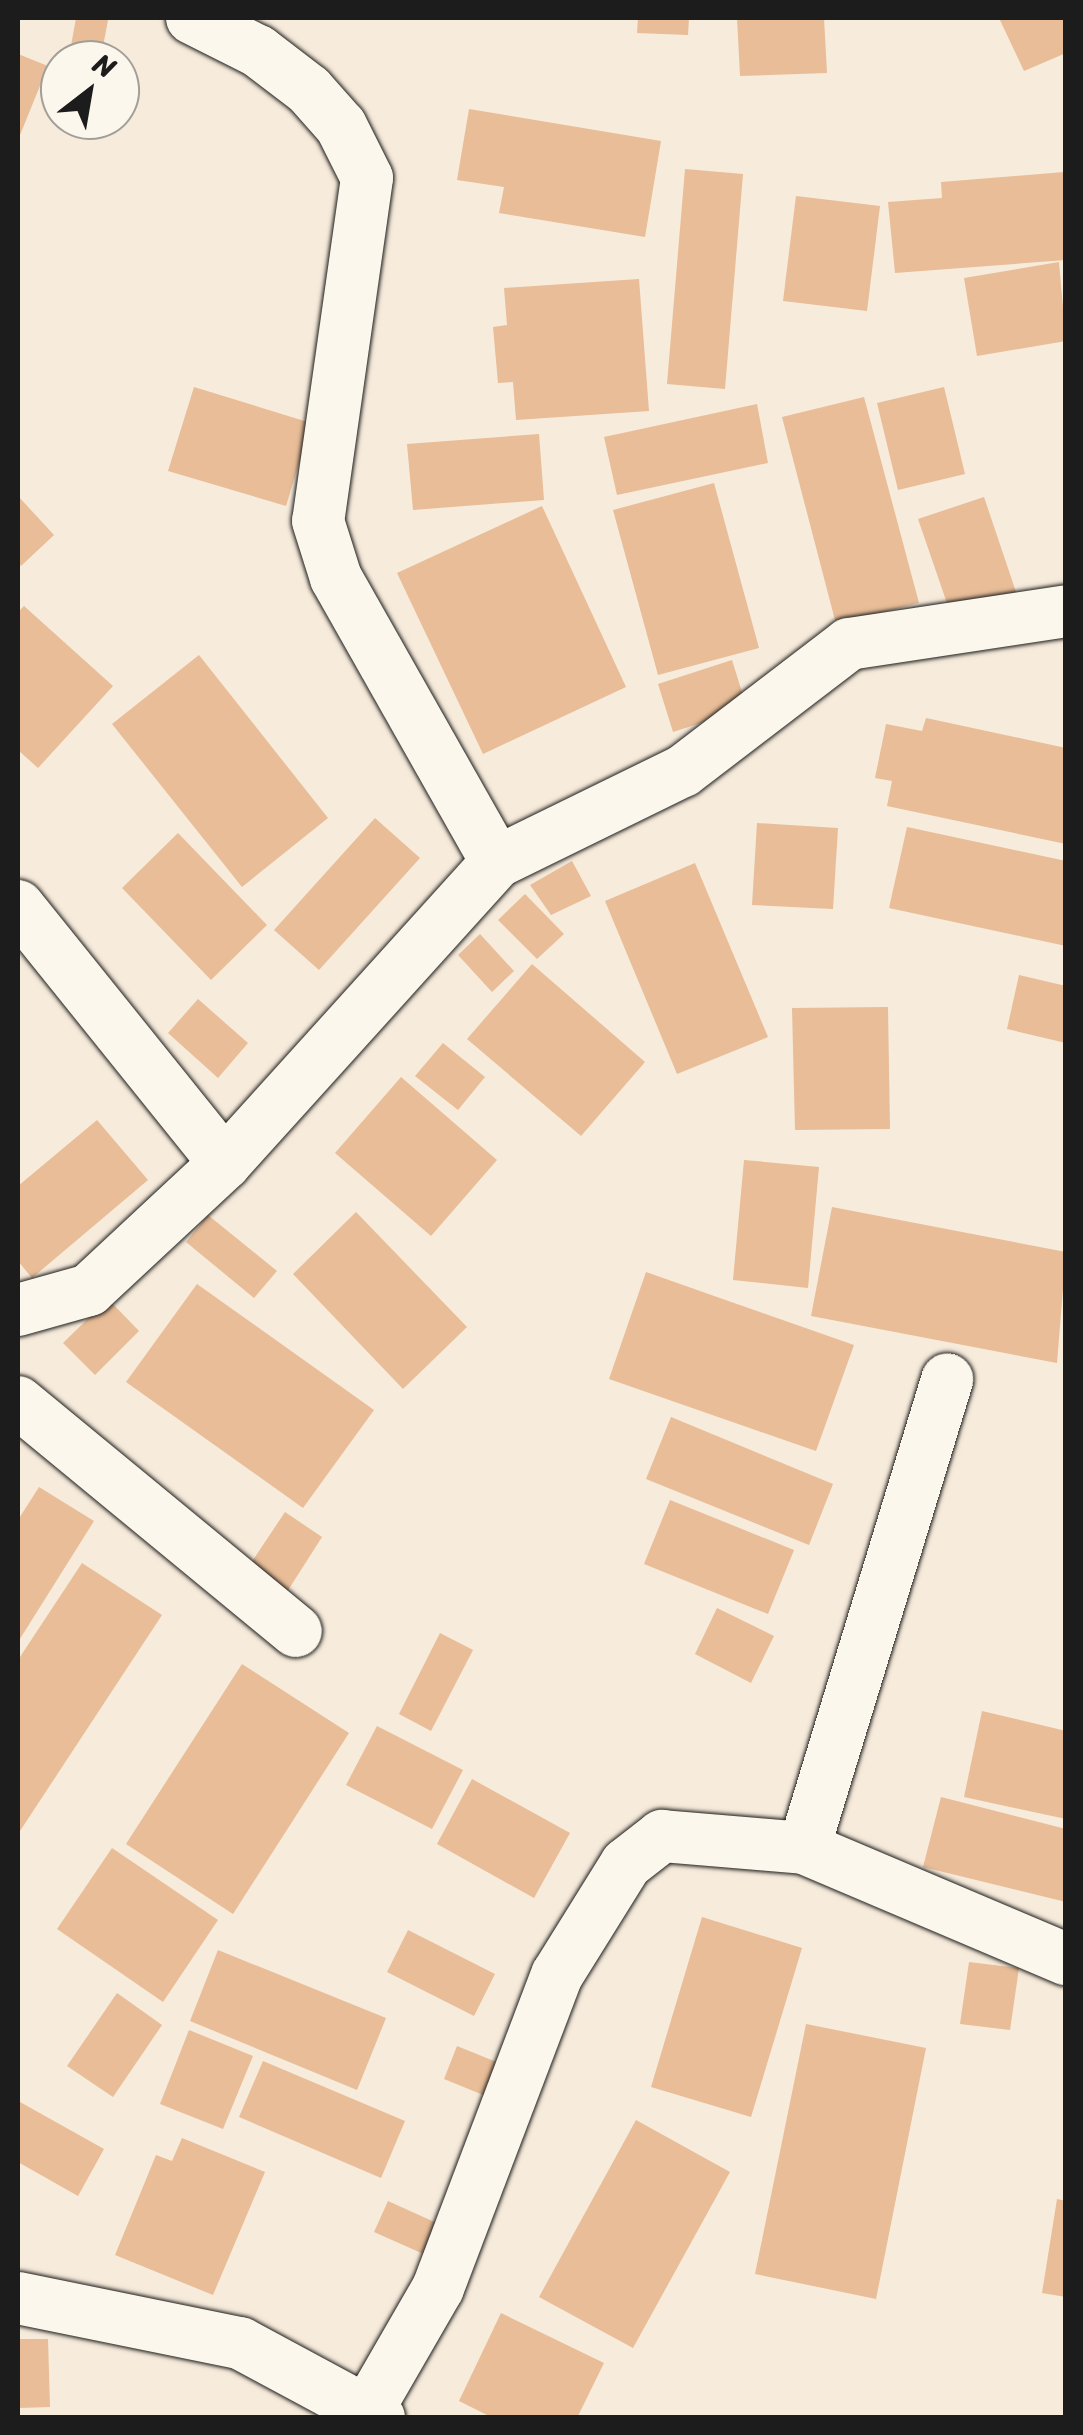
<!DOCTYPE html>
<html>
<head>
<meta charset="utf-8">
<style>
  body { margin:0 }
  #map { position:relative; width:1083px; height:2435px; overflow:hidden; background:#f7ebdb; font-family:Sriracha,sans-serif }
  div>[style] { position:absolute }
  .building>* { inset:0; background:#e8bd98 }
  .roads { filter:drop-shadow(0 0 2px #1c1c1c) drop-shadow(0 0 2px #1c1c1c) }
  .minor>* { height:52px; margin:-26px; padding:0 26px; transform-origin:26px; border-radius:26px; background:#fbf7ec }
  span { translate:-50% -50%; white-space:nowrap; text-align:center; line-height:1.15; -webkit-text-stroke:8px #fbf7ec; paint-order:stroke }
  .frame { position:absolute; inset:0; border:20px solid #1c1c1c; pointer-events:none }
  .north { position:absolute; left:40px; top:40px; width:100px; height:100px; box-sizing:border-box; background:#fbf7ec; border:2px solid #a29f99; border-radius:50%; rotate:31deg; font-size:28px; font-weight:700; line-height:40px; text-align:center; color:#1c1c1c }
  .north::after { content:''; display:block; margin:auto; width:35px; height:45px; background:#1c1c1c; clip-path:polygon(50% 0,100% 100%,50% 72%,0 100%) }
</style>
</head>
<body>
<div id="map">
  <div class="building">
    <i style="clip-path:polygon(76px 18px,108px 20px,101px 57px,70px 51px)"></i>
    <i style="clip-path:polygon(638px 18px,689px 18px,688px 35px,637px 33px)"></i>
    <i style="clip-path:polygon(737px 18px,824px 18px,827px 73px,740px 76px)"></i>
    <i style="clip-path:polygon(999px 18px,1066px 18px,1066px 53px,1024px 71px)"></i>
    <i style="clip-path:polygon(18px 54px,48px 66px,18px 140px)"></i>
    <i style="clip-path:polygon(469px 109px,661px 141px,645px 237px,499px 213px,504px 187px,457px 180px)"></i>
    <i style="clip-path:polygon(685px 169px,743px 174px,725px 389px,667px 384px)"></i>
    <i style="clip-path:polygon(1064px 172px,1066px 260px,895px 273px,888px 202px,942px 198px,941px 182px)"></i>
    <i style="clip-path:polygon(796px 196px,880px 206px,867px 311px,783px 301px)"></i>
    <i style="clip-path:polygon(1059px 262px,1066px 341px,977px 356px,964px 278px)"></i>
    <i style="clip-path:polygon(639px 279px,649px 411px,516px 420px,513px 382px,498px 383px,493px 327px,507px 325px,504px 288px)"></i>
    <i style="clip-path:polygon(194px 387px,311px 423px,286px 506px,168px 471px)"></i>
    <i style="clip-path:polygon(944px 387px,965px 474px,898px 490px,877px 403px)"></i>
    <i style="clip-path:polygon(864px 397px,919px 603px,836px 624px,782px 417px)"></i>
    <i style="clip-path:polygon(757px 404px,768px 463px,617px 495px,604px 437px)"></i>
    <i style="clip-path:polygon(539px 434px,544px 500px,413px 510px,407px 444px)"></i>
    <i style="clip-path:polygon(714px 483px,759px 648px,658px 675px,613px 510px)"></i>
    <i style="clip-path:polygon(18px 496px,54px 535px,21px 566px,18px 562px)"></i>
    <i style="clip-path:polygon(984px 497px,1016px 592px,951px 615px,918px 519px)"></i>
    <i style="clip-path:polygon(542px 506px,626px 687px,483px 754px,397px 573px)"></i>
    <i style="clip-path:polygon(24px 606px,113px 686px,38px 768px,18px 750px,18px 612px)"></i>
    <i style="clip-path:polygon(199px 655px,328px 818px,242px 887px,112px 724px)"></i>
    <i style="clip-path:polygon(732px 660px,747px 708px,673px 732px,658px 684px)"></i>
    <i style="clip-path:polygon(926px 718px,1066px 748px,1066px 844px,887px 806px,892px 781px,875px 778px,886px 724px,922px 731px)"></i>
    <i style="clip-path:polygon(375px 818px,420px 858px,319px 970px,274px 930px)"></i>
    <i style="clip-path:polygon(757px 823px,838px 828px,833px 909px,752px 905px)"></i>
    <i style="clip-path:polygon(907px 827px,1066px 861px,1066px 946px,889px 908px)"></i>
    <i style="clip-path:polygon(178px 833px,267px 925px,211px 980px,122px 888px)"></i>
    <i style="clip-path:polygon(572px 861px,591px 896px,551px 915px,530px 885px)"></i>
    <i style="clip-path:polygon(695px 863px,768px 1037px,677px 1074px,605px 901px)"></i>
    <i style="clip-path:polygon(525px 894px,564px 934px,537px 959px,498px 920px)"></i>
    <i style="clip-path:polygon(480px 934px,514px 971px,492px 992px,458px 955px)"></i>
    <i style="clip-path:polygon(532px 964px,645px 1062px,581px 1136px,467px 1039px)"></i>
    <i style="clip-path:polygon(1019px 975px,1066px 986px,1066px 1043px,1007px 1029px)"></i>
    <i style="clip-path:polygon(198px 999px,248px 1043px,218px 1078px,168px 1033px)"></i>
    <i style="clip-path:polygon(888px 1007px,890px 1129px,795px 1130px,792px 1008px)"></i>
    <i style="clip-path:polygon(443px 1043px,485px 1077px,458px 1110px,415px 1076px)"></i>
    <i style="clip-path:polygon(401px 1077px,497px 1160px,431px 1236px,335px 1153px)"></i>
    <i style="clip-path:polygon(97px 1120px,148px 1180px,32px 1278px,18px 1261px,18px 1186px)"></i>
    <i style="clip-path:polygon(744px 1160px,819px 1167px,808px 1288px,733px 1280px)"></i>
    <i style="clip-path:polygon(832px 1207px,1066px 1252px,1057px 1363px,811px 1316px)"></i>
    <i style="clip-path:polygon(356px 1212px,467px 1327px,403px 1389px,293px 1274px)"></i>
    <i style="clip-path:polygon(208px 1215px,277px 1271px,254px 1298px,186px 1242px)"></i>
    <i style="clip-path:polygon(646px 1272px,854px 1345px,816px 1451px,609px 1379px)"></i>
    <i style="clip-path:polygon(197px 1284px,374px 1410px,303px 1508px,126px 1382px)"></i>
    <i style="clip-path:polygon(108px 1299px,139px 1331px,95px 1375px,63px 1343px)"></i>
    <i style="clip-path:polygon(671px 1417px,833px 1484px,809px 1545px,646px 1479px)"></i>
    <i style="clip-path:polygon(39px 1487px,94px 1521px,18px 1642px,18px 1520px)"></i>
    <i style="clip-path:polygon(670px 1500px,794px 1550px,768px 1614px,644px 1564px)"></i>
    <i style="clip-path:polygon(285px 1512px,322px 1537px,285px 1595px,247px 1569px)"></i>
    <i style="clip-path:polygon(82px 1563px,162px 1615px,18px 1834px,18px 1660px)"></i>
    <i style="clip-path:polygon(717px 1608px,774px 1636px,751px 1683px,695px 1654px)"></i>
    <i style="clip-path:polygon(440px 1633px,473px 1650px,431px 1731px,399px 1714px)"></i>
    <i style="clip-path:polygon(242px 1664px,349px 1733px,233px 1914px,126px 1844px)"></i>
    <i style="clip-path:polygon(982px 1711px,1066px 1731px,1066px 1819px,964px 1797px)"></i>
    <i style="clip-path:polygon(377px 1726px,463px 1770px,432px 1829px,346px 1785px)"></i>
    <i style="clip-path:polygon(472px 1779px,570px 1833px,534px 1898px,437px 1844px)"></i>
    <i style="clip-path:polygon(941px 1797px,1066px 1829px,1066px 1902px,923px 1867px)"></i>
    <i style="clip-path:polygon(112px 1848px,218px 1920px,163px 2002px,57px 1929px)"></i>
    <i style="clip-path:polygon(702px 1917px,802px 1948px,751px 2117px,651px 2087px)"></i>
    <i style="clip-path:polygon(408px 1930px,495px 1974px,474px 2016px,387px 1972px)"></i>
    <i style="clip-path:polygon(218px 1950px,386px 2018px,357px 2090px,190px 2021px)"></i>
    <i style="clip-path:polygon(969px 1962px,1019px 1968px,1010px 2030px,960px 2024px)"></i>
    <i style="clip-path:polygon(117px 1993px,162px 2025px,113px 2097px,67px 2066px)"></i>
    <i style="clip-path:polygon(806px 2024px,926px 2048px,876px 2299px,755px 2274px)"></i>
    <i style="clip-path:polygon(189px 2030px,253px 2056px,223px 2129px,160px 2104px)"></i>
    <i style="clip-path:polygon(457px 2046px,511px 2068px,498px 2101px,444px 2079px)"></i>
    <i style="clip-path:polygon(263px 2061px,405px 2121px,381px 2178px,239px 2117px)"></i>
    <i style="clip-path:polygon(20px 2102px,104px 2149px,78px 2196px,18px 2162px)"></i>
    <i style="clip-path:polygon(636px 2120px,730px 2172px,633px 2348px,539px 2297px)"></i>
    <i style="clip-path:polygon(182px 2138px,265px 2172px,213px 2295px,115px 2255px,156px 2155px,172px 2161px)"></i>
    <i style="clip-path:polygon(1057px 2199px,1066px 2201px,1066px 2297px,1042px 2293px)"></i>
    <i style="clip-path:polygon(388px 2201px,441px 2225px,428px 2256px,374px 2232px)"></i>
    <i style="clip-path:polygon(501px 2313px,604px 2363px,577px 2418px,493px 2418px,459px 2401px)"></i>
    <i style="clip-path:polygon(18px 2339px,48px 2339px,50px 2407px,18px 2408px)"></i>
  </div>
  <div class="roads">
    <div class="minor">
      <i style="left:192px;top:18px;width:74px;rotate:26.6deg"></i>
      <i style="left:258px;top:51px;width:64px;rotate:37.4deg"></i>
      <i style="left:309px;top:90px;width:48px;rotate:48.4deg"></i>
      <i style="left:341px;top:126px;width:58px;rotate:63.4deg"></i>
      <i style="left:367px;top:178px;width:346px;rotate:98.1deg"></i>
      <i style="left:318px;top:521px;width:60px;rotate:72.5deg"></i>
      <i style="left:336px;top:578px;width:326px;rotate:60.5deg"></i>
      <i style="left:18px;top:906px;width:330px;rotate:51.2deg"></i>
      <i style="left:18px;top:1310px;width:74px;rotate:-15.7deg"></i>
      <i style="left:89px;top:1290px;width:186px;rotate:-43deg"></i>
      <i style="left:225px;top:1163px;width:406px;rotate:-47.9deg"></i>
      <i style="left:497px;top:862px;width:207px;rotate:-26.1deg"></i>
      <i style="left:683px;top:771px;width:209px;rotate:-37.4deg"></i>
      <i style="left:849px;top:644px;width:219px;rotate:-8.6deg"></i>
      <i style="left:18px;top:1402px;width:360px;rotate:39.5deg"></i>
      <i style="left:804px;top:1848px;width:490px;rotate:-73deg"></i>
      <i style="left:18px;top:2298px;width:227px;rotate:11.5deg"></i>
      <i style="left:240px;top:2343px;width:158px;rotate:28.3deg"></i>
      <i style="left:363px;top:2418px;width:150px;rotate:-60deg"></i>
      <i style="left:438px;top:2288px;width:335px;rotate:-69.2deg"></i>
      <i style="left:557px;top:1975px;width:131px;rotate:-58.1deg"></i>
      <i style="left:626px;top:1864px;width:46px;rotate:-37.9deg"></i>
      <i style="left:662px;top:1836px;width:143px;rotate:4.8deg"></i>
      <i style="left:804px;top:1848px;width:285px;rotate:23deg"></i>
    </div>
  </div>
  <div class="frame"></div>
  <div class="north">N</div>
</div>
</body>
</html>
